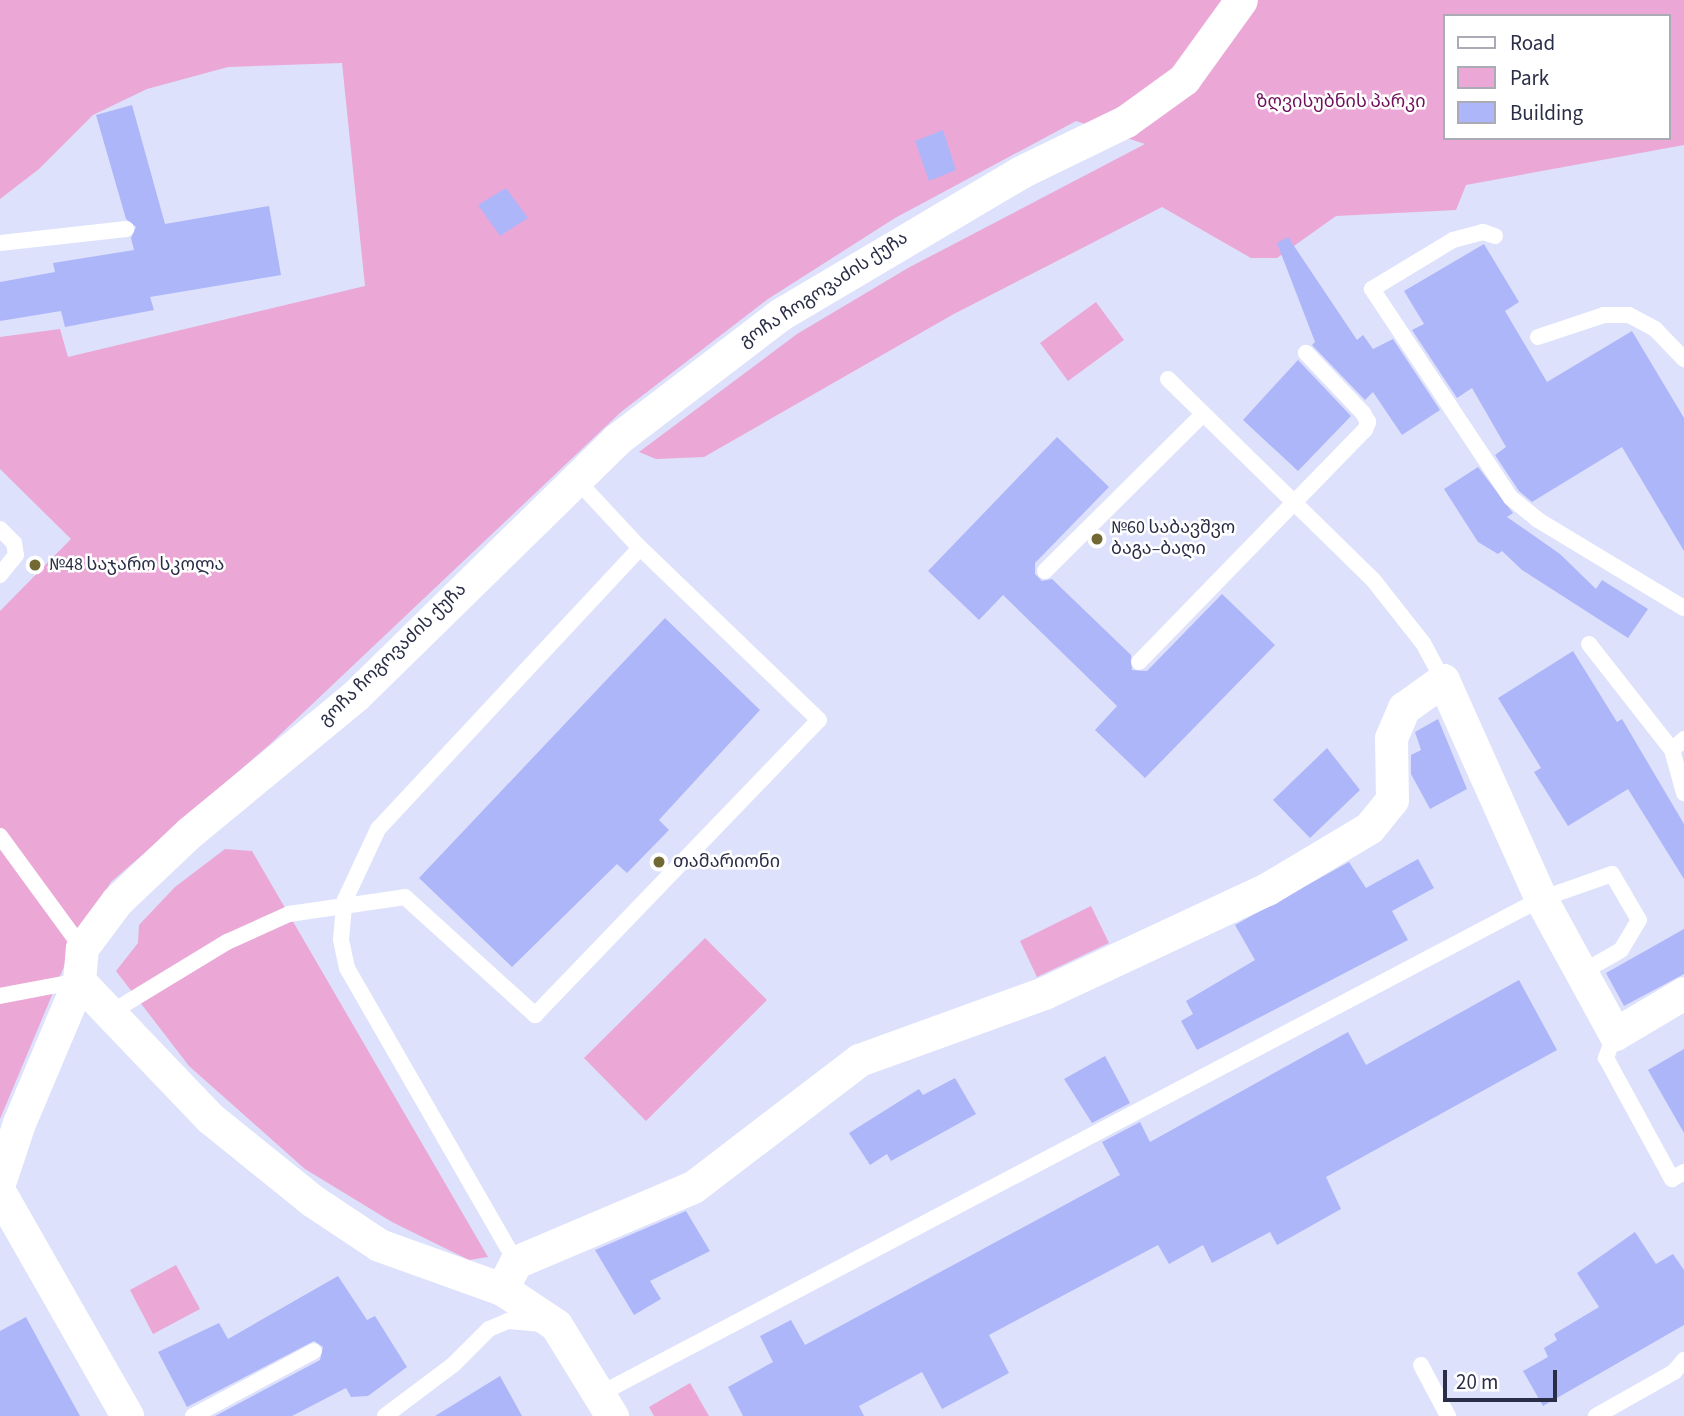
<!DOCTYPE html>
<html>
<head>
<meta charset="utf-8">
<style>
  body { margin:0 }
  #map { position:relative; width:1684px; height:1416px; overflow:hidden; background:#dde1fc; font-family:"Source Sans 3","Noto Sans Georgian",sans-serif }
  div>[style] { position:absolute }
  .green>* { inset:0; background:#eba7d6 }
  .building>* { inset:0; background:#aeb6fa }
  .lane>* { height:16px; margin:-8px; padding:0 8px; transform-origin:8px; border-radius:8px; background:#fff }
  .street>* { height:33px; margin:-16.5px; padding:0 16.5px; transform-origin:16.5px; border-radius:16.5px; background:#fff }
  .dots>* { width:19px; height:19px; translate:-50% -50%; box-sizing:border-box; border:4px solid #fff; border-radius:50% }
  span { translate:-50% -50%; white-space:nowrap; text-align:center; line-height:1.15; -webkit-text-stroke:5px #fff; paint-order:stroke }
  .park-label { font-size:18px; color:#6f0f5b }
  .street-label { font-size:18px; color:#2a2d46 }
  .poi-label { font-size:18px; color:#2a2d46 }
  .left { translate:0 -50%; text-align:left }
  .legend { position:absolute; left:1443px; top:14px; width:228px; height:126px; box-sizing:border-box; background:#fff; border:2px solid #aaabb5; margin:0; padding:9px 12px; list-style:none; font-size:21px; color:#2a2d46 }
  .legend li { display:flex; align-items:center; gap:14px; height:35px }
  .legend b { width:35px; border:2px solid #aaabb5 }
  .scale { position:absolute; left:1443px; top:1370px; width:114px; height:32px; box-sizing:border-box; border:4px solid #2a2d46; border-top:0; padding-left:9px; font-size:21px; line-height:24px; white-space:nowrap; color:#2a2d46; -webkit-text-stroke:5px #fff; paint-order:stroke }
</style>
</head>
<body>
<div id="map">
  <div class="green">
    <i style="clip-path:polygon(evenodd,0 0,1684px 0,1684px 145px,1466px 185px,1456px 210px,1336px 216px,1277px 258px,1251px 258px,1162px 207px,952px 315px,704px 457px,656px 459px,639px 452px,797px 334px,908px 268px,1145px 144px,1076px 121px,895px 218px,768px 299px,621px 412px,269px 745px,111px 882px,76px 938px,0 1119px,0 611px,71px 539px,0 469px,0 337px,60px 329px,68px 357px,365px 286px,342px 63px,228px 67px,147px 89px,93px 115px,39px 169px,0 199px,0 0,1444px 16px,1668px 16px,1668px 138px,1444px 138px,1444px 16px)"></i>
    <i style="clip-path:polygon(1096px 302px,1124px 340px,1068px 381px,1040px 343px)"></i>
    <i style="clip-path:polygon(225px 849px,252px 851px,488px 1257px,469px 1260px,392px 1222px,305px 1169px,189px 1066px,116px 971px,138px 943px,139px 925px,175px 887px)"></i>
    <i style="clip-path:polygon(1091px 906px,1109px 943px,1037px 977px,1020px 941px)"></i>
    <i style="clip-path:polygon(705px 938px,767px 1000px,646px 1121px,584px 1058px)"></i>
    <i style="clip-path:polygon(176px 1265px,200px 1309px,153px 1334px,130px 1290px)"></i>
    <i style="clip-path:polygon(690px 1383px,709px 1416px,654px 1416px,649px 1407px)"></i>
  </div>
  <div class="building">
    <i style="clip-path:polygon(132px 105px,165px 224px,269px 206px,281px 275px,150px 297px,154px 310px,65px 327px,61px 311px,0 321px,0 282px,55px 272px,53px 263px,134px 250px,131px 238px,136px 227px,126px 219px,96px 115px)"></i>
    <i style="clip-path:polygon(943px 130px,956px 170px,929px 181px,915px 141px)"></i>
    <i style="clip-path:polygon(506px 188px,528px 218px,500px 236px,478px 205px)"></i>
    <i style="clip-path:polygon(1288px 237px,1357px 340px,1363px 335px,1373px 349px,1393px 339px,1440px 410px,1402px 435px,1373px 392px,1365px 400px,1312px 345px,1315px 342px,1277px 243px)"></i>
    <i style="clip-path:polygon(1484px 244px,1519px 302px,1505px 311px,1547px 382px,1632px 331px,1684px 418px,1684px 551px,1622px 447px,1532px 502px,1519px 491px,1495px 455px,1506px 447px,1472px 388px,1457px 398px,1412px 330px,1424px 324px,1404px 291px)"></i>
    <i style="clip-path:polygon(1298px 360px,1351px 416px,1298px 471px,1243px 420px)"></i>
    <i style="clip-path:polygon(1057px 437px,1109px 487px,1035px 563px,1035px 574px,1042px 581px,1052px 579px,1131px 655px,1132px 670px,1147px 671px,1222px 594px,1275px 645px,1145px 778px,1095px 730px,1117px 706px,1003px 595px,979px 620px,928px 571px)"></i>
    <i style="clip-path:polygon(1478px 467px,1513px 513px,1507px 517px,1560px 554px,1596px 589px,1602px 580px,1648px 609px,1628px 638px,1522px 570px,1502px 551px,1498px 554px,1478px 542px,1444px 489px)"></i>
    <i style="clip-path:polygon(665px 618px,760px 710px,659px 820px,669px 830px,627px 873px,617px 864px,512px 967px,419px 878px)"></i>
    <i style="clip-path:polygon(1573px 651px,1617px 722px,1622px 719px,1684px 824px,1684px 879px,1628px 789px,1568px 826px,1534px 772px,1541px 768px,1498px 698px)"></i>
    <i style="clip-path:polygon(1438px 719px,1467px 789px,1430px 809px,1411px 774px,1411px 755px,1421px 750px,1415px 732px)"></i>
    <i style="clip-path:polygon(1327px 748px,1360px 790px,1310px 838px,1273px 800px)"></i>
    <i style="clip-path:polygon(1418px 859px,1434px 888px,1392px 911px,1408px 940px,1197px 1050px,1181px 1021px,1193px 1014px,1186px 1001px,1255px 960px,1235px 925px,1349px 862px,1366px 888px)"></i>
    <i style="clip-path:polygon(1684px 929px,1684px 974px,1624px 1006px,1606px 973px)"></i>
    <i style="clip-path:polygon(1519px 980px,1557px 1050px,1326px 1177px,1341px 1209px,1277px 1245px,1270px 1232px,1212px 1263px,1203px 1245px,1169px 1264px,1158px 1245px,989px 1335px,1009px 1373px,942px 1409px,922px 1372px,859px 1406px,864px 1416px,743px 1416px,728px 1387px,773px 1362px,760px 1336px,791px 1320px,805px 1345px,1120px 1175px,1102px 1142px,1140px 1122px,1150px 1142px,1348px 1032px,1366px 1065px)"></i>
    <i style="clip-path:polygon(1684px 1049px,1684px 1133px,1648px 1070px)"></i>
    <i style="clip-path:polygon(1105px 1056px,1130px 1103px,1092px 1123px,1064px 1079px)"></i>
    <i style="clip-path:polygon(955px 1078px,976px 1114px,891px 1161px,887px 1154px,870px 1165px,849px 1133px,919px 1089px,923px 1095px)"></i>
    <i style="clip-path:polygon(686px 1211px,710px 1251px,650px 1281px,661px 1299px,634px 1315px,595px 1250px)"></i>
    <i style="clip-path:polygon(1635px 1232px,1656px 1264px,1673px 1254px,1684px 1270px,1684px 1325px,1543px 1406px,1523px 1371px,1548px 1357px,1544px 1348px,1557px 1340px,1554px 1334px,1599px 1307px,1577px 1273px)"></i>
    <i style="clip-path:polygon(338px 1276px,367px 1320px,375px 1316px,407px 1367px,368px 1396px,351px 1397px,346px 1388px,292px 1416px,215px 1416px,320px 1360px,323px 1347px,314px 1341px,187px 1407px,158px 1352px,219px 1323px,228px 1339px)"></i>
    <i style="clip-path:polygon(26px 1317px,47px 1356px,80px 1416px,0 1416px,0 1331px)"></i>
    <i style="clip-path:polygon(500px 1376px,522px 1416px,435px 1416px)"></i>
  </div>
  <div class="lane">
    <i style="left:1495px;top:236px;width:13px;rotate:-162deg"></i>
    <i style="left:1483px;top:232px;width:31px;rotate:165deg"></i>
    <i style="left:1453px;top:240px;width:95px;rotate:148.8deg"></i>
    <i style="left:1372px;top:289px;width:251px;rotate:56.4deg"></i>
    <i style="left:1511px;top:498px;width:35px;rotate:39deg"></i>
    <i style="left:1538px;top:520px;width:170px;rotate:31.1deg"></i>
    <i style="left:0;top:243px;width:127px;rotate:-6.3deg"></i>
    <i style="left:1538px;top:337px;width:70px;rotate:-18.4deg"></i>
    <i style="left:1604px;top:315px;width:25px"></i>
    <i style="left:1629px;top:315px;width:30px;rotate:28deg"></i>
    <i style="left:1655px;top:329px;width:42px;rotate:46deg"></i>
    <i style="left:1168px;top:379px;width:289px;rotate:44.4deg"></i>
    <i style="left:1374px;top:581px;width:79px;rotate:51.7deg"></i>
    <i style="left:1423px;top:643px;width:42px;rotate:61.6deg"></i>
    <i style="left:0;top:529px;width:20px;rotate:45deg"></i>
    <i style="left:14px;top:543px;width:12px;rotate:81deg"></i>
    <i style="left:16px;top:555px;width:26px;rotate:129deg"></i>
    <i style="left:1045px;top:571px;width:223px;rotate:-44.8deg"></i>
    <i style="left:1589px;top:644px;width:135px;rotate:51.9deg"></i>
    <i style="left:1139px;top:662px;width:324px;rotate:-45.8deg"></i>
    <i style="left:1365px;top:430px;width:9px;rotate:-69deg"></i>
    <i style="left:1368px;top:422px;width:10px;rotate:-119deg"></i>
    <i style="left:1363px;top:413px;width:83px;rotate:-133.5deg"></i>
    <i style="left:1684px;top:739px;width:16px;rotate:137deg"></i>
    <i style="left:1672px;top:750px;width:45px;rotate:74.4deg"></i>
    <i style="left:0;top:836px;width:139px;rotate:53.8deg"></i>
    <i style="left:0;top:996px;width:80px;rotate:-10.8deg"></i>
    <i style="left:110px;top:1013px;width:137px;rotate:-31.3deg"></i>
    <i style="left:227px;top:942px;width:68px;rotate:-24.3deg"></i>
    <i style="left:289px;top:914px;width:117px;rotate:-8.3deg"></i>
    <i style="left:405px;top:897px;width:176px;rotate:42.2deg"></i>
    <i style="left:535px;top:1015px;width:409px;rotate:-46.1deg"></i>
    <i style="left:819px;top:720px;width:248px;rotate:-136.1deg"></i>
    <i style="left:1615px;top:1034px;width:26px;rotate:111deg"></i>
    <i style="left:1606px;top:1058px;width:138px;rotate:61.4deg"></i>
    <i style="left:1672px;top:1179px;width:14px;rotate:-30deg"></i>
    <i style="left:516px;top:1262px;width:339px;rotate:-119.9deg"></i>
    <i style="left:347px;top:968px;width:29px;rotate:-102deg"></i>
    <i style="left:341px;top:940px;width:38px;rotate:-85deg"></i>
    <i style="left:344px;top:902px;width:81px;rotate:-65deg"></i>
    <i style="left:378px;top:829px;width:384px;rotate:-47deg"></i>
    <i style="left:640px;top:548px;width:97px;rotate:-132.9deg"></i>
    <i style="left:1421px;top:1365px;width:58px;rotate:62.1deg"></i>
    <i style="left:600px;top:1394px;width:1063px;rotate:-27.75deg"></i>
    <i style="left:1541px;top:899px;width:75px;rotate:-19.4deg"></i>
    <i style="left:1612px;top:874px;width:53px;rotate:59.6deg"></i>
    <i style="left:1639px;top:920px;width:35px;rotate:121deg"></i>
    <i style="left:1621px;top:950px;width:46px;rotate:150.1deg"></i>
    <i style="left:193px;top:1416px;width:137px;rotate:-28.2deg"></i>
    <i style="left:385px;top:1416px;width:85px;rotate:-36.9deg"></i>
    <i style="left:453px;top:1365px;width:51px;rotate:-45deg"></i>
    <i style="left:489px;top:1329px;width:21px;rotate:-23deg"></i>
    <i style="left:508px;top:1321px;width:35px;rotate:5deg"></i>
    <i style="left:1596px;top:1416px;width:90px;rotate:-29.4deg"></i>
    <i style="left:1674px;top:1372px;width:16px;rotate:-50deg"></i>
  </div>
  <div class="street">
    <i style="left:79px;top:981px;width:190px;rotate:46.3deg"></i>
    <i style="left:210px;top:1118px;width:132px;rotate:38.9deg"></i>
    <i style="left:313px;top:1201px;width:79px;rotate:33.7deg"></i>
    <i style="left:379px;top:1245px;width:131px;rotate:19.7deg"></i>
    <i style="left:502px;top:1289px;width:65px;rotate:33.7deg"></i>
    <i style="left:556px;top:1325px;width:107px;rotate:58.4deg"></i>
    <i style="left:0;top:1180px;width:60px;rotate:-71.6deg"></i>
    <i style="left:19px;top:1123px;width:154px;rotate:-67.1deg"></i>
    <i style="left:79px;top:981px;width:33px;rotate:-85deg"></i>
    <i style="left:82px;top:948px;width:59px;rotate:-53.3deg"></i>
    <i style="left:117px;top:901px;width:100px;rotate:-43.4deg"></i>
    <i style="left:190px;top:832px;width:214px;rotate:-39.5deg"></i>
    <i style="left:355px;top:696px;width:366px;rotate:-44.4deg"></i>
    <i style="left:616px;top:440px;width:208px;rotate:-37.4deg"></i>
    <i style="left:781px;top:314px;width:277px;rotate:-30.6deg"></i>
    <i style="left:1019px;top:173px;width:119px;rotate:-25.9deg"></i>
    <i style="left:1126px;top:121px;width:72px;rotate:-35.9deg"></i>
    <i style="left:1184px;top:79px;width:97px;rotate:-54.2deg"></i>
    <i style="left:0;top:1193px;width:257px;rotate:60.3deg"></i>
    <i style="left:502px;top:1289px;width:30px;rotate:-63deg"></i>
    <i style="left:516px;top:1262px;width:192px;rotate:-23deg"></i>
    <i style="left:693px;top:1187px;width:209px;rotate:-37.4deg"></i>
    <i style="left:859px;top:1060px;width:197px;rotate:-19.9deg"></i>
    <i style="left:1044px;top:993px;width:246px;rotate:-25deg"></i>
    <i style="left:1267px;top:889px;width:119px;rotate:-30.9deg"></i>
    <i style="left:1369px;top:828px;width:36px;rotate:-51deg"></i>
    <i style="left:1392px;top:800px;width:62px;rotate:-90.9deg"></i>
    <i style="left:1391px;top:738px;width:33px;rotate:-67deg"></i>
    <i style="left:1404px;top:708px;width:48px;rotate:-35.7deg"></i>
    <i style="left:1443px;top:680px;width:240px;rotate:65.9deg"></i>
    <i style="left:1541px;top:899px;width:154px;rotate:61.3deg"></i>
    <i style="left:1615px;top:1034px;width:80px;rotate:-30.7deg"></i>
  </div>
  <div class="dots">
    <i style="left:1097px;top:539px;background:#726834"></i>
    <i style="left:35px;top:565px;background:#726834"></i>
    <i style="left:659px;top:862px;background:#726834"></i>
  </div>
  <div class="park-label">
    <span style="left:1341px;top:102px">ზღვისუბნის პარკი</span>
  </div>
  <div class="street-label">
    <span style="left:824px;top:290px;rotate:-33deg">გოჩა ჩოგოვაძის ქუჩა</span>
    <span style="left:393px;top:655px;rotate:-44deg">გოჩა ჩოგოვაძის ქუჩა</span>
  </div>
  <div class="poi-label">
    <span class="left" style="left:1111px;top:539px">№60 საბავშვო<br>ბაგა–ბაღი</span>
    <span class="left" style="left:49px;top:565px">№48 საჯარო სკოლა</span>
    <span class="left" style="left:673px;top:862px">თამარიონი</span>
  </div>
  <ul class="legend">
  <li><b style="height:9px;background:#fff"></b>Road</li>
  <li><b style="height:19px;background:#eba7d6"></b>Park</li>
  <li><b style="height:19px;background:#aeb6fa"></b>Building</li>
  </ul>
  <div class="scale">20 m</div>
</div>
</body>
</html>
